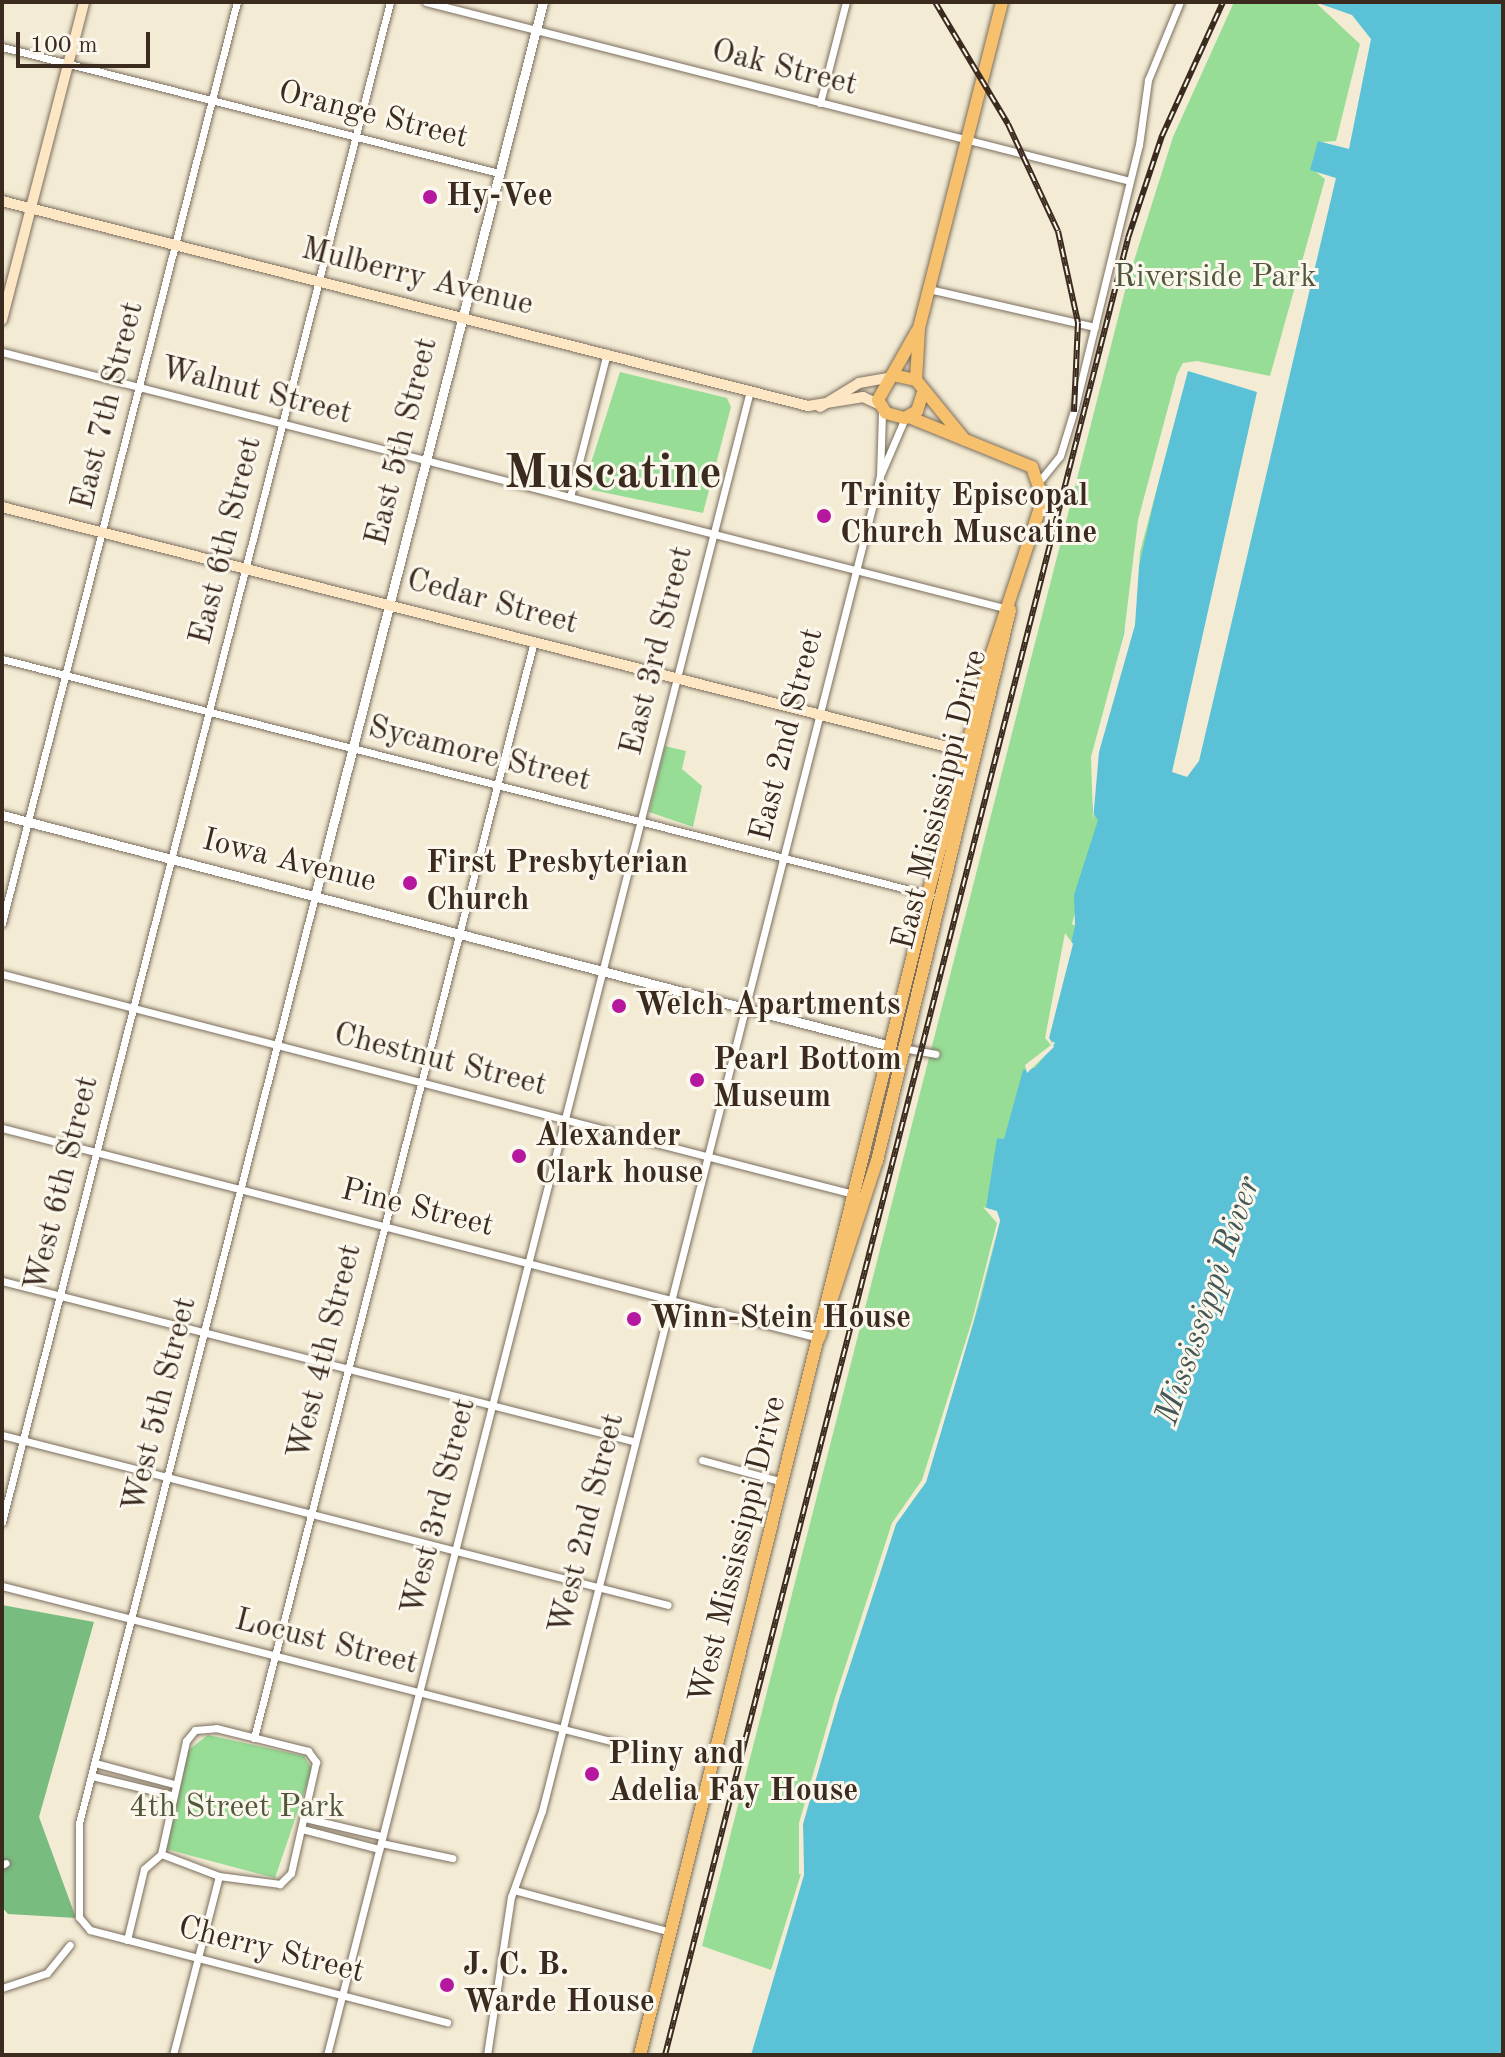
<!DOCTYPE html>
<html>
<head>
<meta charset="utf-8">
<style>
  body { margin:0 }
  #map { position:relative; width:1505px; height:2057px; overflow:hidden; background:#f3ebd4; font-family:"Old Standard TT",serif }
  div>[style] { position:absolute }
  .green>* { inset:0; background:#97dd96 }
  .forest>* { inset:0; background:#79bc7f }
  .water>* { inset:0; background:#5ac1d7 }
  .pier>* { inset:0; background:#f3ebd4 }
  .roads { filter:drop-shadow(0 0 2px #7b6e5e) drop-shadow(0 0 2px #7b6e5e) }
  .minor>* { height:7px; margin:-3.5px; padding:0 3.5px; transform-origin:3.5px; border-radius:3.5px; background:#fff }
  .tertiary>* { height:9px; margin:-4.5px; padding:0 4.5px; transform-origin:4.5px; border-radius:4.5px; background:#fff }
  .secondary>* { height:10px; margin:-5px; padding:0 5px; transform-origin:5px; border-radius:5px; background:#fce6c4 }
  .primary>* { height:12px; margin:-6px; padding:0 6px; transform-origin:6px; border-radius:6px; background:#f7c06c }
  .rail>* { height:6px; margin-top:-3px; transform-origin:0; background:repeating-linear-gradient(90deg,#fbf7ec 0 9px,#3b2a1e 0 18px); box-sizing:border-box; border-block:2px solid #3b2a1e }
  .dots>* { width:22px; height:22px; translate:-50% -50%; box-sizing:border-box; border:4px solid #fbf7ec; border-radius:50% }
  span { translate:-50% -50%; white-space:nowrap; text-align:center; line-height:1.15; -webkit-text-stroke:6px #fbf7ec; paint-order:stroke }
  .street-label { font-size:32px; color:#3b2a1e }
  .poi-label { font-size:32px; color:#3b2a1e; font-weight:700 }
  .left { translate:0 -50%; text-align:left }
  .park-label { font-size:32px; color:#52573c }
  .water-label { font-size:34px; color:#445756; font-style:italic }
  .town-label { font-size:48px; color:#3b2a1e; font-weight:700 }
  .frame { position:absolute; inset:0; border:4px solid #3b2a1e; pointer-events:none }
  .scale { position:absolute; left:16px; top:32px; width:134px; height:36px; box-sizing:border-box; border:4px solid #3b2a1e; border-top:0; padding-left:10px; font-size:24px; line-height:28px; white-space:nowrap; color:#3b2a1e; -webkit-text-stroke:6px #fbf7ec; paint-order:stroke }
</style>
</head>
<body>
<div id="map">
  <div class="green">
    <i style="clip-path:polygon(1234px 2px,1319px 2px,1364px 42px,1338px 146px,1318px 141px,1330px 176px,1273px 379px,1128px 635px,1099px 819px,1072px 924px,1110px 943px,1012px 1113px,1004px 1140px,998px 1138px,1012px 1169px,981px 1297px,771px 1970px,702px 1946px,1127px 283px,1173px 137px)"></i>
    <i style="clip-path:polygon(620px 372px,727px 398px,731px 407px,703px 513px,592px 490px,585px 482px)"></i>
    <i style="clip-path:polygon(665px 746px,686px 751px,682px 769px,702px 786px,693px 827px,649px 812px)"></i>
    <i style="clip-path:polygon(208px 1735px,304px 1756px,312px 1769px,275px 1878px,166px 1849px,187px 1751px)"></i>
  </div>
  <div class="forest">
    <i style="clip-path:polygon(2px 1605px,94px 1622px,39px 1817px,76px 1918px,8px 1914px,2px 1907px)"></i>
  </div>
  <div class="water">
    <i style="clip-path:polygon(1319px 2px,1503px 2px,1503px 2055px,751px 2055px,804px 1875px,803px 1824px,839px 1699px,896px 1524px,926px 1482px,981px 1297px,1000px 1221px,986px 1208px,997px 1138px,1004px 1139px,1023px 1070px,1035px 1068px,1055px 1043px,1049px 1039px,1075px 926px,1074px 895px,1098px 820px,1092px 811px,1095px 758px,1185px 366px,1273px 379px,1330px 176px,1310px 170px,1318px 141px,1339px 146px,1365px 57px,1364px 42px)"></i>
  </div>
  <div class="pier">
    <i style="clip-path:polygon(1315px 2px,1352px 15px,1371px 39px,1349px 149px,1322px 142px,1336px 141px,1360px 44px)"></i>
    <i style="clip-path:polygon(1316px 172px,1336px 178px,1199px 761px,1187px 777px,1172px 772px,1257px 392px,1188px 371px,1140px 552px,1135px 625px,1099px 752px,1093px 821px,1091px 757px,1124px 634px,1138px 520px,1177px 374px,1183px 363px,1197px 361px,1270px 376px,1325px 179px)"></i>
    <i style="clip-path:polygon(1065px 933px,1073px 944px,1049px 1038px,1054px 1047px,1027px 1073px,1025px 1065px,1051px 1045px,1045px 1038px)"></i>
    <i style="clip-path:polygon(983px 1207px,997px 1211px,1000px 1220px,973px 1323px,926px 1482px,896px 1524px,839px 1699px,803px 1824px,804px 1875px,799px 1874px,799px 1823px,835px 1698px,892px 1523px,922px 1480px,972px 1321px,997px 1223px)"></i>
  </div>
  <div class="roads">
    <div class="minor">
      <i style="left:426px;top:2px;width:726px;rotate:14.27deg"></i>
      <i style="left:2px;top:47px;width:513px;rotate:14.23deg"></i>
      <i style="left:820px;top:103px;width:104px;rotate:-75.6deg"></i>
      <i style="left:929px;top:289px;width:170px;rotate:12.9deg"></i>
      <i style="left:2px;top:352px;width:1038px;rotate:14.33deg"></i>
      <i style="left:880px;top:476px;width:65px;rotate:-88.2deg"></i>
      <i style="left:1042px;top:478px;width:28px;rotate:-51deg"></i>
      <i style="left:1060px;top:456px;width:51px;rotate:-73deg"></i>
      <i style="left:1075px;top:407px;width:270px;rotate:-76.3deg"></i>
      <i style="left:1139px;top:145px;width:66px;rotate:-82.1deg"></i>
      <i style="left:1148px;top:80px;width:84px;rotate:-67.7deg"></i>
      <i style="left:570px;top:497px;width:149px;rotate:-75.6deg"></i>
      <i style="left:2px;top:659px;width:958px;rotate:14.27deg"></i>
      <i style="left:315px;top:896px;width:957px;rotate:104.28deg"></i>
      <i style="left:79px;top:1823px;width:94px;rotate:90deg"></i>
      <i style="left:79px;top:1917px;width:17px;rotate:50deg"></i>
      <i style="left:90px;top:1930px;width:369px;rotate:14.5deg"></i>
      <i style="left:2px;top:923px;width:951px;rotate:-75.69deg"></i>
      <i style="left:2px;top:974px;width:883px;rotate:14.49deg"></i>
      <i style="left:902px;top:1048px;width:34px;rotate:10deg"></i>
      <i style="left:2px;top:1128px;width:844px;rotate:14.42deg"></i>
      <i style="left:2px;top:1281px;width:651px;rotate:14.23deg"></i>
      <i style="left:2px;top:1435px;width:687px;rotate:14.32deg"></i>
      <i style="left:702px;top:1460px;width:84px;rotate:15.2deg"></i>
      <i style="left:2px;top:1522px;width:1569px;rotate:-75.68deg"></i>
      <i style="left:2px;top:1586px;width:656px;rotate:14.29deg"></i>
      <i style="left:216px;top:1728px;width:95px;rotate:14deg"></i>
      <i style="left:308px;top:1751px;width:14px;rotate:54deg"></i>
      <i style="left:316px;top:1762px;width:114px;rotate:102.7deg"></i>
      <i style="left:291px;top:1873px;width:16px;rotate:135deg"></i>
      <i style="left:280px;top:1884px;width:62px;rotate:-172.5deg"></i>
      <i style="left:219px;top:1876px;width:62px;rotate:-159.2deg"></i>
      <i style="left:161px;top:1854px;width:116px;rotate:-77.5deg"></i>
      <i style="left:186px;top:1741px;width:14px;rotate:-51deg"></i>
      <i style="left:195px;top:1730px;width:21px;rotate:-5deg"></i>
      <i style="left:254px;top:1738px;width:1132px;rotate:-75.68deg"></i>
      <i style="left:95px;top:1763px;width:82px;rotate:14.9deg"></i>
      <i style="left:92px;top:1776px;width:81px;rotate:13.5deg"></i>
      <i style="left:305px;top:1818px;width:79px;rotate:13.2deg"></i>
      <i style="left:302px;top:1829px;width:80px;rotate:14.6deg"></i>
      <i style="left:381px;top:1843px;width:73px;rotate:11.9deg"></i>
      <i style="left:2px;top:1865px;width:4px;rotate:-27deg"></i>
      <i style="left:514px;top:1890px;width:163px;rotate:15deg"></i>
      <i style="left:127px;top:1940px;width:73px;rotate:-76.5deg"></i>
      <i style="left:144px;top:1869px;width:23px;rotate:-41deg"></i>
      <i style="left:2px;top:1988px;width:47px;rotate:-18.4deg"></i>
      <i style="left:47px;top:1973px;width:36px;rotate:-51deg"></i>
      <i style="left:173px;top:2055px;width:185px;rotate:-75.6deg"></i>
      <i style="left:327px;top:2055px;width:1717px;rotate:-75.74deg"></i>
      <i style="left:487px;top:2055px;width:160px;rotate:-81.4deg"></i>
      <i style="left:511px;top:1897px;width:91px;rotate:-70.2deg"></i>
      <i style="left:542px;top:1811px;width:1377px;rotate:-75.79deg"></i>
      <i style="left:880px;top:476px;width:63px;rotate:-66.7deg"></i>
    </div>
    <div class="tertiary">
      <i style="left:2px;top:815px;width:919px;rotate:14.57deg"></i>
      <i style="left:315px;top:896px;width:923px;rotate:-75.69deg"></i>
    </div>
    <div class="secondary">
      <i style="left:2px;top:201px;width:832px;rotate:14.27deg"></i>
      <i style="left:808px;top:406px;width:56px;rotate:-9.3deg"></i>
      <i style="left:863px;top:397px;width:19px;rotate:25deg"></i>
      <i style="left:2px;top:320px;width:328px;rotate:-75.5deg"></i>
      <i style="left:820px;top:407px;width:46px;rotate:-31.6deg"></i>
      <i style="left:859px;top:383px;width:28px;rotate:-10deg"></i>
      <i style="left:2px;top:507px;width:996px;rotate:14.25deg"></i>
    </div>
    <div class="primary">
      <i style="left:917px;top:331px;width:79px;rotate:119.5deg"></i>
      <i style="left:878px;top:400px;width:15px;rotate:58deg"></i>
      <i style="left:886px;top:413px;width:20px;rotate:15deg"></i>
      <i style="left:905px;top:418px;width:14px;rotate:-30deg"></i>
      <i style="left:917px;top:411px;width:19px;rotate:-72deg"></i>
      <i style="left:892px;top:375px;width:25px;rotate:12deg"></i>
      <i style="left:916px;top:380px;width:77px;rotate:50.8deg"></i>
      <i style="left:916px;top:380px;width:52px;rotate:-86.7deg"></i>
      <i style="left:919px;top:328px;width:336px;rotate:-75.7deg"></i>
      <i style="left:819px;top:1338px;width:186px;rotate:-71.9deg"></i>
      <i style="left:877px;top:1161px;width:567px;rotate:-76.43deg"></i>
      <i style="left:640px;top:2055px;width:1196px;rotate:-76.07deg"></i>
      <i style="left:928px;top:894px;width:243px;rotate:-75.2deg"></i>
      <i style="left:990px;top:659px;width:169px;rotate:-71.7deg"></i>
      <i style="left:1043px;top:499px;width:34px;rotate:-109deg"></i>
      <i style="left:1032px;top:467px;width:133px;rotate:-157.9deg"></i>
    </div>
  </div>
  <div class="rail">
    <i style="left:935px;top:2px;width:142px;rotate:59.1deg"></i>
    <i style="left:1008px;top:124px;width:118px;rotate:65deg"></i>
    <i style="left:1058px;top:231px;width:94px;rotate:77.7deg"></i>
    <i style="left:1078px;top:323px;width:89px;rotate:92.6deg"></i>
    <i style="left:665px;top:2055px;width:1875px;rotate:-75.7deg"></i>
    <i style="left:1128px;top:238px;width:108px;rotate:-71.6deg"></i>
    <i style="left:1162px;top:136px;width:147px;rotate:-65.5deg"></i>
  </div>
  <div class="dots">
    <i style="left:430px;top:197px;background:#b5179e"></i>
    <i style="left:824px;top:516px;background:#b5179e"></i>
    <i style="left:410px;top:883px;background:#b5179e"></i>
    <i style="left:619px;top:1006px;background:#b5179e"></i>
    <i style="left:697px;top:1080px;background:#b5179e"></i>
    <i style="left:519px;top:1156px;background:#b5179e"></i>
    <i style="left:634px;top:1319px;background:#b5179e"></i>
    <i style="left:592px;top:1774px;background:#b5179e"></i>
    <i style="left:447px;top:1985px;background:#b5179e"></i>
  </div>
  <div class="street-label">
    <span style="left:784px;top:69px;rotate:14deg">Oak Street</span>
    <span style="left:373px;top:116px;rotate:14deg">Orange Street</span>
    <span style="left:417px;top:278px;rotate:14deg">Mulberry Avenue</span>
    <span style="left:256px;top:392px;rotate:14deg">Walnut Street</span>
    <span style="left:109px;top:406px;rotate:-76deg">East 7th Street</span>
    <span style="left:403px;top:442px;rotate:-76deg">East 5th Street</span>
    <span style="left:227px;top:541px;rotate:-76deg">East 6th Street</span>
    <span style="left:492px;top:603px;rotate:15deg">Cedar Street</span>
    <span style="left:658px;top:651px;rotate:-76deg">East 3rd Street</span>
    <span style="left:788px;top:735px;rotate:-76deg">East 2nd Street</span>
    <span style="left:479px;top:755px;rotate:14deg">Sycamore Street</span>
    <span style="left:941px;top:800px;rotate:-76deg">East Mississippi Drive</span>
    <span style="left:289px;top:862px;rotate:14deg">Iowa Avenue</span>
    <span style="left:440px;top:1061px;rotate:14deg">Chestnut Street</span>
    <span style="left:63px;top:1184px;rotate:-76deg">West 6th Street</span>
    <span style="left:417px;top:1209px;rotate:14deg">Pine Street</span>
    <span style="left:326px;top:1352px;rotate:-76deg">West 4th Street</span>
    <span style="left:161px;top:1405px;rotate:-76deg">West 5th Street</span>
    <span style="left:440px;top:1507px;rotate:-76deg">West 3rd Street</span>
    <span style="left:588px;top:1524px;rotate:-76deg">West 2nd Street</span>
    <span style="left:739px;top:1550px;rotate:-76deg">West Mississippi Drive</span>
    <span style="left:326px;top:1643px;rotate:14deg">Locust Street</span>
    <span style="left:271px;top:1951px;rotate:14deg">Cherry Street</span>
  </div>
  <div class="poi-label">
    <span class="left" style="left:446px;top:197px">Hy-Vee</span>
    <span class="left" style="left:840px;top:516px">Trinity Episcopal<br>Church Muscatine</span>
    <span class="left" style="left:426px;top:883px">First Presbyterian<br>Church</span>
    <span class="left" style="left:635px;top:1006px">Welch Apartments</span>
    <span class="left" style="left:713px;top:1080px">Pearl Bottom<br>Museum</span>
    <span class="left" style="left:535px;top:1156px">Alexander<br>Clark house</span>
    <span class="left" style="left:650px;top:1319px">Winn-Stein House</span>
    <span class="left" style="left:608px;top:1774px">Pliny and<br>Adelia Fay House</span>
    <span class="left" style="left:463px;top:1985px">J. C. B.<br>Warde House</span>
  </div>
  <div class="park-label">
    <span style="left:1215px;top:278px">Riverside Park</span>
    <span style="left:237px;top:1808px">4th Street Park</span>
  </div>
  <div class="water-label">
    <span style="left:1209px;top:1301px;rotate:-71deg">Mississippi River</span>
  </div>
  <div class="town-label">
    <span style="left:613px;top:475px">Muscatine</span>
  </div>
  <div class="frame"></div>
  <div class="scale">100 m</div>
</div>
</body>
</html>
